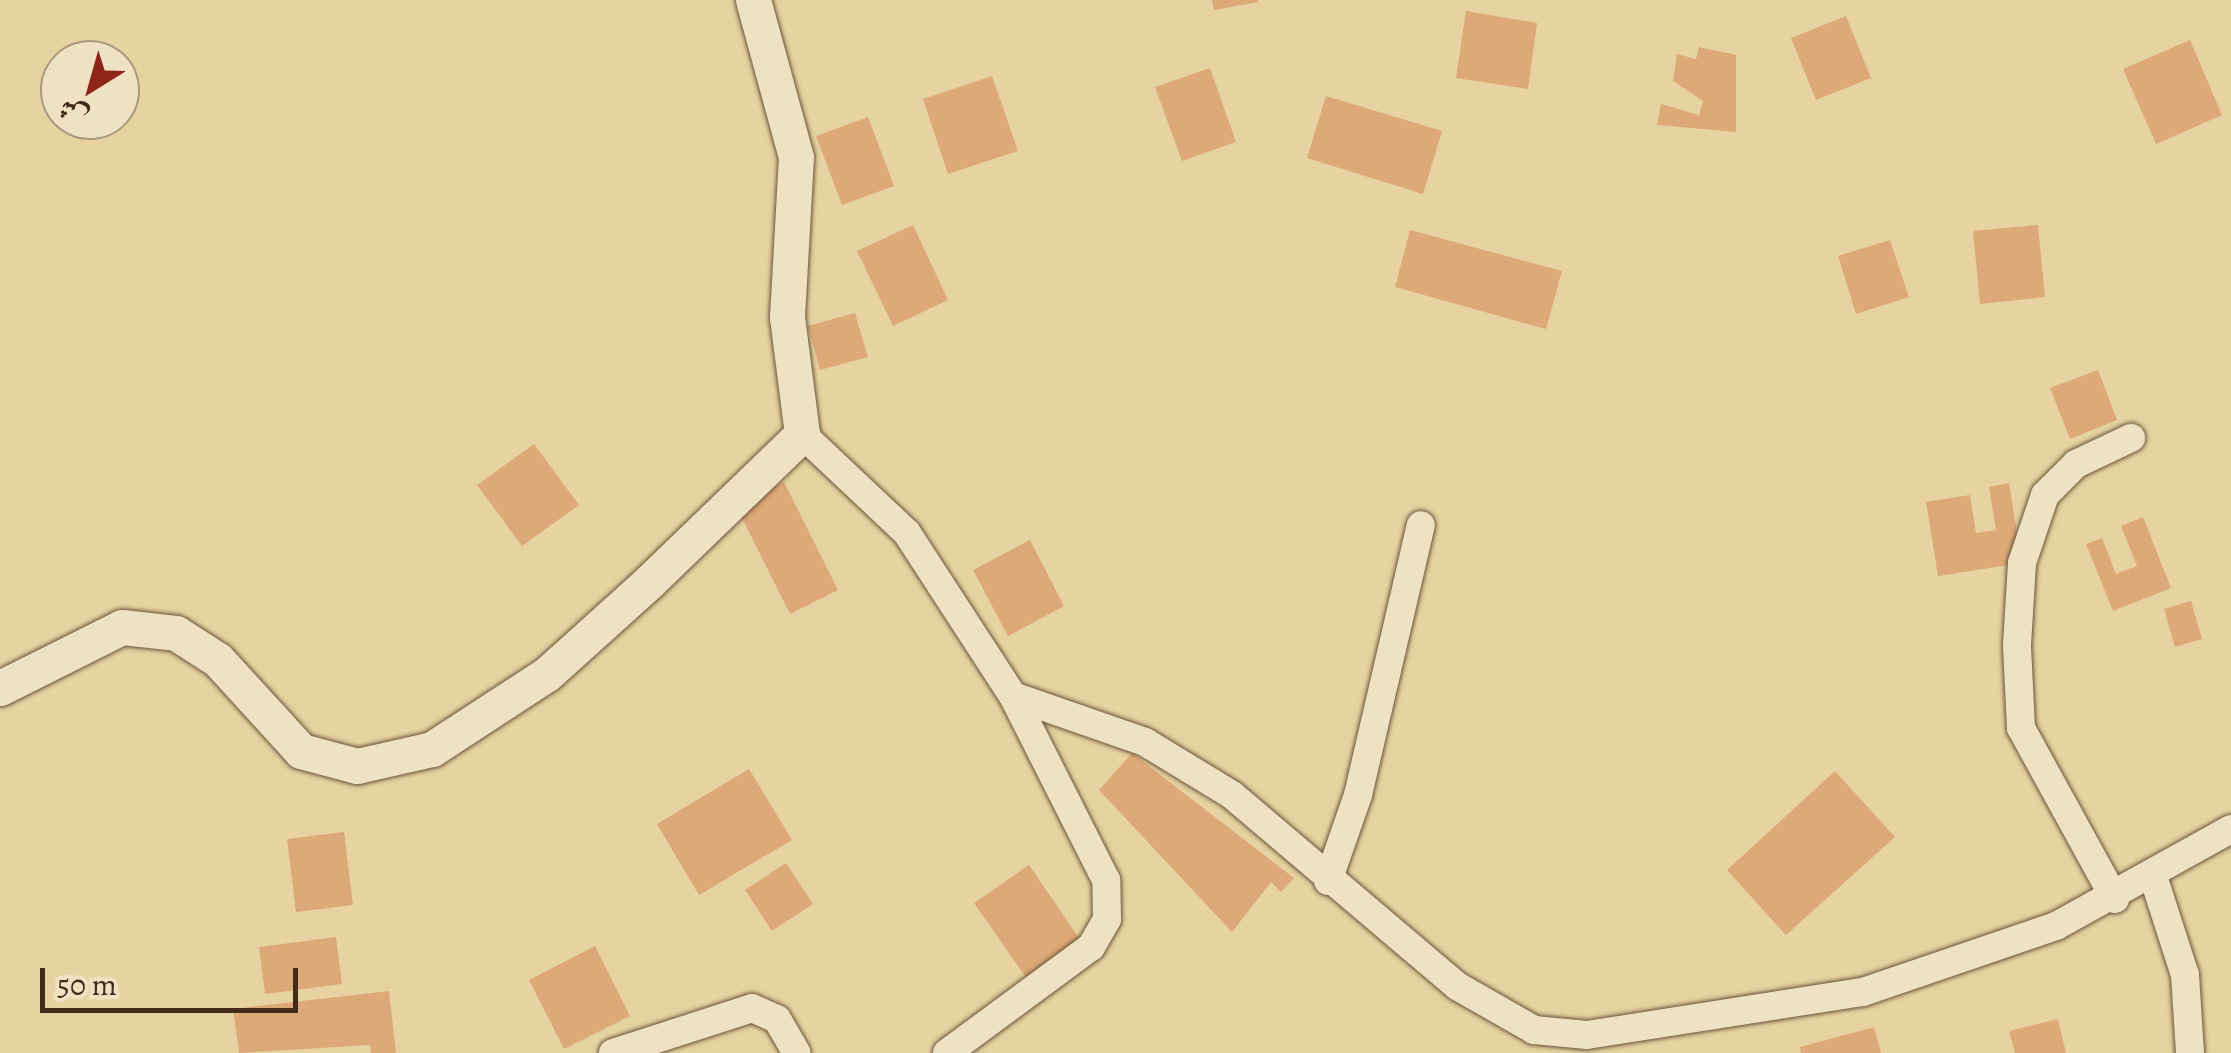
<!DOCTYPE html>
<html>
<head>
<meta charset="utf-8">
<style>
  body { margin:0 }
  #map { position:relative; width:2231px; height:1053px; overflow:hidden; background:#e6d3a1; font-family:Alegreya,Amiri,serif }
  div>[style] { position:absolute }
  .building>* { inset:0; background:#dea978 }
  .roads { filter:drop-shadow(0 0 2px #6b553b) drop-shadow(0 0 2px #6b553b) }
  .minor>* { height:28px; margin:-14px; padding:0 14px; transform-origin:14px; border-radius:14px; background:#efe2c2 }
  .tertiary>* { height:35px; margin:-17.5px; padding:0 17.5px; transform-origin:17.5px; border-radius:17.5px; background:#efe2c2 }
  span { translate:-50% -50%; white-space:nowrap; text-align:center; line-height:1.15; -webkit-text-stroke:8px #efe2c2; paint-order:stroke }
  .north { position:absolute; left:40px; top:40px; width:100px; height:100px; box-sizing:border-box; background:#efe2c2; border:2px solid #aa997e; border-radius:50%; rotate:217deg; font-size:28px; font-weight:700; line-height:40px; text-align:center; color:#422b19 }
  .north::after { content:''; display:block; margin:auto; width:35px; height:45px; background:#8f2418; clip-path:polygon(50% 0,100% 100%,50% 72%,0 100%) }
  .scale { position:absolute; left:40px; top:968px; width:258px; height:45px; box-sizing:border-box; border:5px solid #422b19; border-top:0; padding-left:12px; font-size:30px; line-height:35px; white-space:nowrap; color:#422b19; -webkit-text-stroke:8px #efe2c2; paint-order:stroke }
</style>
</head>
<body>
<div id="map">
  <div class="building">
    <i style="clip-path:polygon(1212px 0,1258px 0,1258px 2px,1214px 10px)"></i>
    <i style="clip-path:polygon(1466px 11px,1537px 23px,1528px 89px,1456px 78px)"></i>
    <i style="clip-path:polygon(1846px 16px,1871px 78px,1816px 100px,1791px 38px)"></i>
    <i style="clip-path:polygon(2190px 40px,2222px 115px,2156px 144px,2123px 69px)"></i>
    <i style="clip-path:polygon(1699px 47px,1736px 55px,1736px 132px,1657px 125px,1661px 104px,1699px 115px,1703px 101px,1673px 81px,1677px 54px,1696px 59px)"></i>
    <i style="clip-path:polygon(1210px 68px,1236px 142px,1182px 161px,1155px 87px)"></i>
    <i style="clip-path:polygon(992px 76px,1018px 151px,948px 174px,923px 99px)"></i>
    <i style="clip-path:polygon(1326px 96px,1442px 131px,1423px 194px,1307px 158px)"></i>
    <i style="clip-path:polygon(868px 117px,894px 186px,842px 205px,816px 136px)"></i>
    <i style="clip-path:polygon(913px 225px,948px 300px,893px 326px,857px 251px)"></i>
    <i style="clip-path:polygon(2038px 225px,2045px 297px,1980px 304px,1973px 231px)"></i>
    <i style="clip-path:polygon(1410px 230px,1562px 271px,1546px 329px,1395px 287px)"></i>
    <i style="clip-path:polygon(1890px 240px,1909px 297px,1856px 314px,1838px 256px)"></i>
    <i style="clip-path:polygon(855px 313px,868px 357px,820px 370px,808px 326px)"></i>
    <i style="clip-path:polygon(2098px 370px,2117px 420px,2070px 439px,2050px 388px)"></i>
    <i style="clip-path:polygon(534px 444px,579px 505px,522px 546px,477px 485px)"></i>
    <i style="clip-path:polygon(784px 482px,838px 590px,790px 614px,736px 506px)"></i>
    <i style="clip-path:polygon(2009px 483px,2022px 563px,1938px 576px,1926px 502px,1970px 495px,1976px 533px,1996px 530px,1989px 487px)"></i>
    <i style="clip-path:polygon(2143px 517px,2171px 588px,2113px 611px,2086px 544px,2102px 538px,2116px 574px,2137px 566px,2121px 526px)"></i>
    <i style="clip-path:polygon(1030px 540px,1064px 606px,1008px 636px,973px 570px)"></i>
    <i style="clip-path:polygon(2191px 601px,2202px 639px,2175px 647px,2164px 609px)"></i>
    <i style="clip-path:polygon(1132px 753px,1294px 878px,1281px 892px,1271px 882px,1232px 932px,1099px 790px)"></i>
    <i style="clip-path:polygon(749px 769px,792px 840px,699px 895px,657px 824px)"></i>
    <i style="clip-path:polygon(1835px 771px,1895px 837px,1786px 935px,1727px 870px)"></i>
    <i style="clip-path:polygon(344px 832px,353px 905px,296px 912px,287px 839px)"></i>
    <i style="clip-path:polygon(786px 863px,813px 904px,772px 931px,745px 890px)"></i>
    <i style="clip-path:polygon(1029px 865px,1081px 941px,1027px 979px,974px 903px)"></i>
    <i style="clip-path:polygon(336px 937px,342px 984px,265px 994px,259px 947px)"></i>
    <i style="clip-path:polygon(595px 946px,630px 1016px,564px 1049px,529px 980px)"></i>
    <i style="clip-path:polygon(389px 991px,396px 1053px,371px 1053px,370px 1045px,239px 1053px,233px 1009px)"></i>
    <i style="clip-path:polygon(2058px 1019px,2066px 1053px,2015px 1053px,2009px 1031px)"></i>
    <i style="clip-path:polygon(1874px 1027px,1881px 1053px,1801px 1053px,1800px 1047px)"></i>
  </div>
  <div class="roads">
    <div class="minor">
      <i style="left:802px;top:434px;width:144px;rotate:43.3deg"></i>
      <i style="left:907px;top:533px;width:194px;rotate:57deg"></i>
      <i style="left:1013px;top:696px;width:140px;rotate:19.2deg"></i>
      <i style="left:1145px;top:742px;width:102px;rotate:31.3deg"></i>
      <i style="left:1232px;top:795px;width:295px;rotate:40.3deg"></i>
      <i style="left:1457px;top:986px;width:89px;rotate:29.7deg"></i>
      <i style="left:1534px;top:1030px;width:53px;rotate:5.4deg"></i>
      <i style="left:1587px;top:1035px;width:279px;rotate:-8.9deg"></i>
      <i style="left:1863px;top:992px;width:204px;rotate:-18.9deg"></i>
      <i style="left:2056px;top:926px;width:200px;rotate:-29deg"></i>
      <i style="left:2153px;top:876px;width:104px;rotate:72.1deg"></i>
      <i style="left:2185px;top:975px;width:78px;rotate:86.3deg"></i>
      <i style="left:1328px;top:881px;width:91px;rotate:-70.8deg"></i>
      <i style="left:1358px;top:795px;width:277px;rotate:-76.9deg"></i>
      <i style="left:2115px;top:899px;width:195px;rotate:-118.8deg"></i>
      <i style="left:2021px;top:728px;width:83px;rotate:-92.8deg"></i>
      <i style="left:2017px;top:645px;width:82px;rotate:-86.5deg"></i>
      <i style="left:2022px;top:563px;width:72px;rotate:-71.3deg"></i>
      <i style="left:2045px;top:495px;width:44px;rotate:-45deg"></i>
      <i style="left:2076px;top:464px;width:61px;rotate:-25.3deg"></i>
      <i style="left:613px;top:1053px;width:146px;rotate:-17.9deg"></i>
      <i style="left:752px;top:1008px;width:27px;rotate:24deg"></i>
      <i style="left:777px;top:1019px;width:39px;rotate:60deg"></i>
      <i style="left:947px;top:1053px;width:179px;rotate:-36.4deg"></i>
      <i style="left:1091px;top:947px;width:32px;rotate:-60deg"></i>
      <i style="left:1107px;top:919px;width:39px;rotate:-91deg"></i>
      <i style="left:1106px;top:880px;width:206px;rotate:-116.8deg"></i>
    </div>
    <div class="tertiary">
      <i style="left:0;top:688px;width:136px;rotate:-26.6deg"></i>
      <i style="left:122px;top:627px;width:54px;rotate:6.3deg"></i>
      <i style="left:176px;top:633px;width:50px;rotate:32.7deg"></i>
      <i style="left:218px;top:660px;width:123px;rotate:47.6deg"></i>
      <i style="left:301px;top:751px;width:58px;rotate:15deg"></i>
      <i style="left:357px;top:766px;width:77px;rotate:-12.8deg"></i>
      <i style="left:432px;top:749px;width:137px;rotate:-33.1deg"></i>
      <i style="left:547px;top:674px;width:137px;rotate:-42deg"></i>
      <i style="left:649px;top:582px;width:213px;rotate:-44deg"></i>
      <i style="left:802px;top:434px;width:118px;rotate:-97.3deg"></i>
      <i style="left:787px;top:317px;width:160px;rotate:-86.8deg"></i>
      <i style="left:796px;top:157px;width:163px;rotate:-105.3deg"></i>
    </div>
  </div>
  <div class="north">ش</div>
  <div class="scale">50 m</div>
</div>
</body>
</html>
